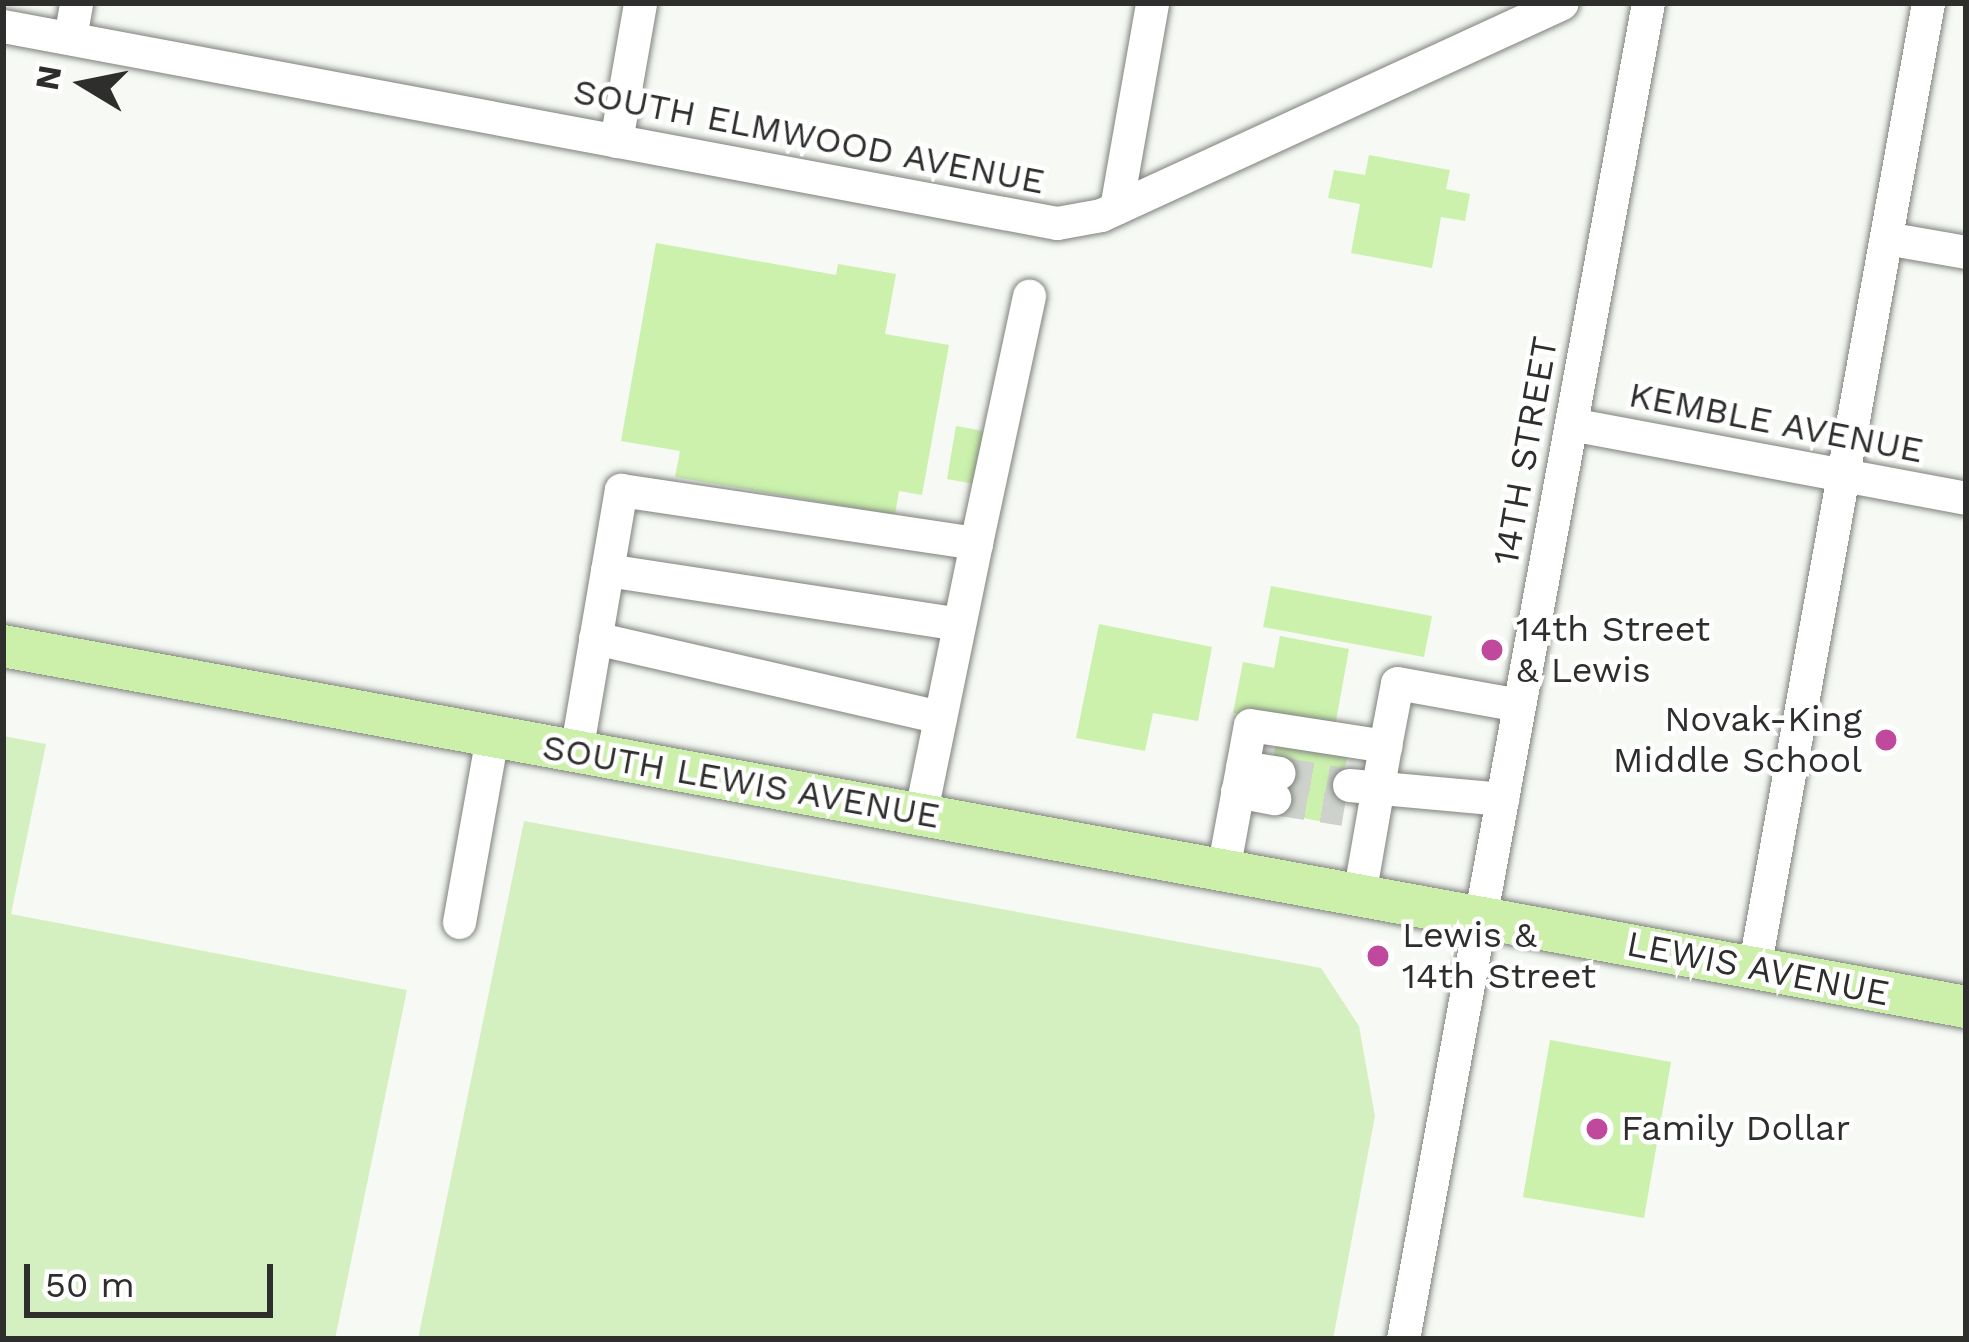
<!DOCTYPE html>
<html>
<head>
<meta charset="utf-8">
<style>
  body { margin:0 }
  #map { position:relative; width:1969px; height:1342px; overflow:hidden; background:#f6f9f4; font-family:"Work Sans",sans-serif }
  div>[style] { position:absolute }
  .green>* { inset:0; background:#d5f0c0 }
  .building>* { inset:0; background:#cbf1ad }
  .minor-tunnel>* { height:33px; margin-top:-16.5px; transform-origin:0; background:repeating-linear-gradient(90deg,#ced1cc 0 33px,transparent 0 49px) }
  .roads { filter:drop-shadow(0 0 3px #7f827d) drop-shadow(0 0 3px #7f827d) }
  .minor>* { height:33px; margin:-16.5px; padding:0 16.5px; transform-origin:16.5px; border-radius:16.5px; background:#fff }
  .major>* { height:42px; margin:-21px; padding:0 21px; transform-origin:21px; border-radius:21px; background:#ccf0a9 }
  .dots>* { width:33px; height:33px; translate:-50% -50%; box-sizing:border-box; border:6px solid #fff; border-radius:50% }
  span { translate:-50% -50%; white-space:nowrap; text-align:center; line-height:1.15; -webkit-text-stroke:9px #fff; paint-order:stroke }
  .street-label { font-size:36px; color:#2e2f2d }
  .poi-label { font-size:36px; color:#2e2f2d }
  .left { translate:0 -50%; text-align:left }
  .right { translate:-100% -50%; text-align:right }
  .frame { position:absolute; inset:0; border:6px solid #2e2f2d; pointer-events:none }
  .north { position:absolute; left:24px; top:24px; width:120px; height:120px; -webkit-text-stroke:9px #fff; paint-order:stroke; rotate:280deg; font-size:33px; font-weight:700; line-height:48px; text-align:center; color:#2e2f2d }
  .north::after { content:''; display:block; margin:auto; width:42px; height:54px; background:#2e2f2d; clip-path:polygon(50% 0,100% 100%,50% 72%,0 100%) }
  .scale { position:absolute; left:24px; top:1264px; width:249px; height:54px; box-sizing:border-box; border:6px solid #2e2f2d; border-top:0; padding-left:15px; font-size:36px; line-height:42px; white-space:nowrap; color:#2e2f2d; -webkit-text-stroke:9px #fff; paint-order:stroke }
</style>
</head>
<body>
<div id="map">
  <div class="green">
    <i style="clip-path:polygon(3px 736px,46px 744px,11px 914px,407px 990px,335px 1339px,3px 1339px)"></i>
    <i style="clip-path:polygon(524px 821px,1321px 968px,1359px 1026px,1375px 1116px,1333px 1339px,418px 1339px)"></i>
  </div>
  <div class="building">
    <i style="clip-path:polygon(1369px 155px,1450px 170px,1446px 189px,1470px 194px,1465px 221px,1441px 217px,1432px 268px,1351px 253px,1360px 204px,1328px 198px,1334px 170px,1365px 175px)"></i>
    <i style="clip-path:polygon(656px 243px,836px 275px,838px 264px,896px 274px,885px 334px,949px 345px,922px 495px,899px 491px,895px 515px,675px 477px,680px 451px,621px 441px)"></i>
    <i style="clip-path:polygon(956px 426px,989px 432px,980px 485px,947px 479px)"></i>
    <i style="clip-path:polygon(1271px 586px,1432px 616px,1424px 657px,1263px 627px)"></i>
    <i style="clip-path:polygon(1099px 624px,1212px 647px,1198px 721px,1153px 713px,1145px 751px,1076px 738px)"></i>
    <i style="clip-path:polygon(1280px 636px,1349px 649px,1334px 732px,1233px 713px,1243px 662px,1274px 668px)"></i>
    <i style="clip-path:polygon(1278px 734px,1349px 747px,1334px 824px,1263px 810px)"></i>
    <i style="clip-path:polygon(1550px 1040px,1671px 1062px,1644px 1218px,1523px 1197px)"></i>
  </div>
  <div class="minor-tunnel">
    <i style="left:1279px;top:773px;width:71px;rotate:9.7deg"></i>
    <i style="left:1274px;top:798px;width:71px;rotate:8.9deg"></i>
  </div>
  <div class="roads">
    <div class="minor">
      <i style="left:3px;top:26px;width:1072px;rotate:10.59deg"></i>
      <i style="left:1057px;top:223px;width:45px;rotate:-10.3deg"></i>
      <i style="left:1101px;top:215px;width:507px;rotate:-24.7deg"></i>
      <i style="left:70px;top:38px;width:36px;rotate:-80deg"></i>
      <i style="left:616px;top:141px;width:140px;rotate:-80.1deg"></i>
      <i style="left:1116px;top:208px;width:208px;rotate:-80deg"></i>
      <i style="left:1886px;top:238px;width:81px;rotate:9.9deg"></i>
      <i style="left:1571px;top:424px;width:402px;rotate:10.6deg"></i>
      <i style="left:976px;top:543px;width:253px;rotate:-77.9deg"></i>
      <i style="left:607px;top:570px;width:356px;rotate:8.7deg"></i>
      <i style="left:595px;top:638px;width:354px;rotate:12.9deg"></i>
      <i style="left:1385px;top:746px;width:64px;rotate:-79.2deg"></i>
      <i style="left:1397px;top:683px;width:124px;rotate:10.2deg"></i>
      <i style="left:576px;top:752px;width:266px;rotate:-80.3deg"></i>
      <i style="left:621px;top:490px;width:359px;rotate:8.5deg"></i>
      <i style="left:976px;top:543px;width:278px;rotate:101.6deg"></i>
      <i style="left:1242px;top:767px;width:37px;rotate:9deg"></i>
      <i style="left:1349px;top:785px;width:154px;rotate:5.2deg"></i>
      <i style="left:1237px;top:791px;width:38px;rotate:11deg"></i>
      <i style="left:1223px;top:870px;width:147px;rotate:-79.5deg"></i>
      <i style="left:1250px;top:725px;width:137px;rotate:8.8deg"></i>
      <i style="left:1385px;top:746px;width:151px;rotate:99.9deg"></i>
      <i style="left:459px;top:922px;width:189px;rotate:-79.9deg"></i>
      <i style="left:1754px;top:969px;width:982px;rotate:-79.79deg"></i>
      <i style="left:1403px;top:1339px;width:1358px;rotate:-79.61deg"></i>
    </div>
    <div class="major">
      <i style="left:3px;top:646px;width:1996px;rotate:10.42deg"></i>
    </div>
  </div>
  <div class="dots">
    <i style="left:1492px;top:650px;background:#c1499d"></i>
    <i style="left:1886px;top:740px;background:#c1499d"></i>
    <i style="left:1378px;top:956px;background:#c1499d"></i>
    <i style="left:1597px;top:1129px;background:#c1499d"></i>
  </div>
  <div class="street-label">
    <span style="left:809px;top:137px;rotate:11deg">SOUTH ELMWOOD AVENUE</span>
    <span style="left:1776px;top:423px;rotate:11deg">KEMBLE AVENUE</span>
    <span style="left:1526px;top:451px;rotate:-80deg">14TH STREET</span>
    <span style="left:741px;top:782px;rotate:10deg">SOUTH LEWIS AVENUE</span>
    <span style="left:1758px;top:969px;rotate:11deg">LEWIS AVENUE</span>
  </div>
  <div class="poi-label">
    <span class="left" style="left:1516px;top:650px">14th Street<br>&amp; Lewis</span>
    <span class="right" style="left:1862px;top:740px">Novak-King<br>Middle School</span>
    <span class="left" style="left:1402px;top:956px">Lewis &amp;<br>14th Street</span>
    <span class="left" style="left:1621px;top:1129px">Family Dollar</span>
  </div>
  <div class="frame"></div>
  <div class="north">N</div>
  <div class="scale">50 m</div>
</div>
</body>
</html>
